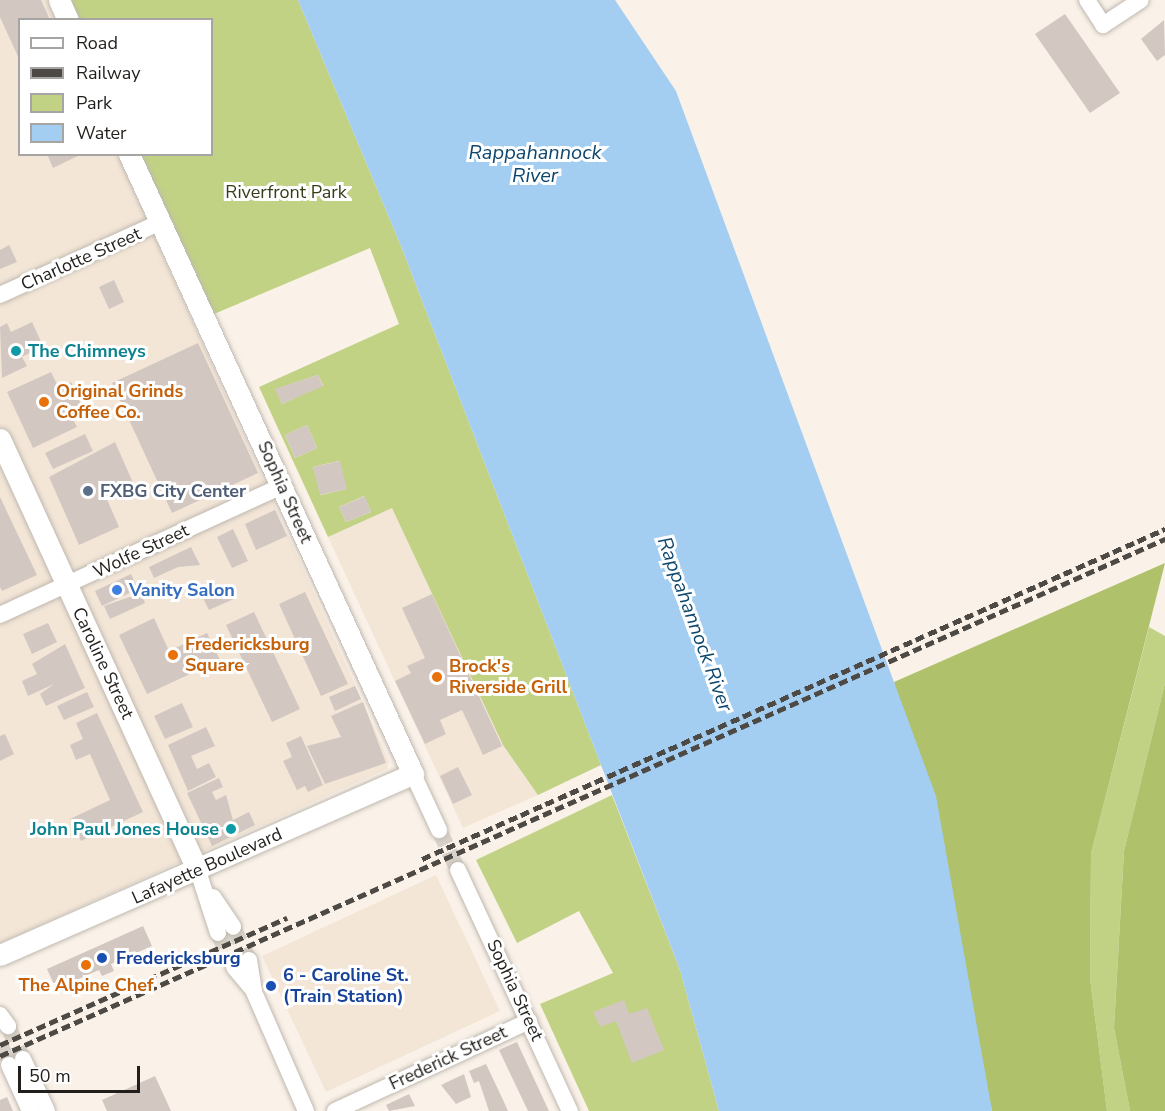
<!DOCTYPE html>
<html>
<head>
<meta charset="utf-8">
<style>
  body { margin:0 }
  #map { position:relative; width:1165px; height:1111px; overflow:hidden; background:#faf2e9; font-family:"Nunito Sans",sans-serif }
  div>[style] { position:absolute }
  .built>* { inset:0; background:#f3e6d7 }
  .green>* { inset:0; background:#c1d285 }
  .forest>* { inset:0; background:#afc16a }
  .water>* { inset:0; background:#a3cef2 }
  .building>* { inset:0; background:#d3c7c2 }
  .minor-tunnel>* { height:16px; margin-top:-8px; transform-origin:0; background:repeating-linear-gradient(90deg,#d9d2ca 0 16px,transparent 0 24px) }
  .roads { filter:drop-shadow(0 0 2px #bfb8af) drop-shadow(0 0 2px #bfb8af) }
  .minor>* { height:16px; margin:-8px; padding:0 8px; transform-origin:8px; border-radius:8px; background:#fff }
  .major>* { height:21px; margin:-10.5px; padding:0 10.5px; transform-origin:10.5px; border-radius:10.5px; background:#fff }
  .rail>* { height:4.5px; margin-top:-2.25px; transform-origin:0; background:repeating-linear-gradient(90deg,#4d4945 0 9px,transparent 0 13.5px) }
  .dots>* { width:16px; height:16px; translate:-50% -50%; box-sizing:border-box; border:3px solid #fff; border-radius:50% }
  span { translate:-50% -50%; white-space:nowrap; text-align:center; line-height:1.15; -webkit-text-stroke:6px #fff; paint-order:stroke }
  .park-label { font-size:18px; color:#353d18 }
  .street-label { font-size:18px; color:#211e1b }
  .culture-label { font-size:18px; color:#0d838f; font-weight:700 }
  .left { translate:0 -50%; text-align:left }
  .right { translate:-100% -50%; text-align:right }
  .food-label { font-size:18px; color:#c56008; font-weight:700 }
  .service-label { font-size:18px; color:#4e5e75; font-weight:700 }
  .shop-label { font-size:18px; color:#366cbe; font-weight:700 }
  .transit-label { font-size:18px; color:#164399; font-weight:700 }
  .water-label { font-size:20px; color:#0e476e; font-style:italic }
  .legend { position:absolute; left:18px; top:18px; width:195px; height:138px; box-sizing:border-box; background:#fff; border:2px solid #a6a5a4; margin:0; padding:8px 10px; list-style:none; font-size:18px; color:#211e1b }
  .legend li { display:flex; align-items:center; gap:12px; height:30px }
  .legend b { width:30px; border:2px solid #a6a5a4 }
  .scale { position:absolute; left:18px; top:1066px; width:122px; height:27px; box-sizing:border-box; border:3px solid #211e1b; border-top:0; padding-left:8px; font-size:18px; line-height:21px; white-space:nowrap; color:#211e1b; -webkit-text-stroke:4px #fff; paint-order:stroke }
</style>
</head>
<body>
<div id="map">
  <div class="built">
    <i style="clip-path:polygon(0 0,49px 0,57px 19px,20px 20px,20px 154px,118px 155px,389px 761px,387px 769px,0 943px)"></i>
    <i style="clip-path:polygon(392px 507px,538px 795px,463px 828px,328px 537px)"></i>
    <i style="clip-path:polygon(436px 875px,500px 1011px,326px 1092px,262px 956px)"></i>
  </div>
  <div class="green">
    <i style="clip-path:polygon(evenodd,61px 0,298px 0,401px 246px,601px 765px,538px 795px,503px 745px,392px 508px,328px 537px,259px 387px,399px 324px,370px 248px,214px 314px,137px 155px,212px 154px,212px 20px,71px 19px,61px 0,318px 375px,323px 385px,282px 404px,276px 389px,318px 375px,61px 0,307px 425px,317px 448px,295px 458px,285px 435px,307px 425px,61px 0,339px 461px,346px 489px,321px 495px,313px 467px,339px 461px,61px 0,364px 496px,371px 512px,346px 522px,339px 507px,364px 496px)"></i>
    <i style="clip-path:polygon(1149px 627px,1165px 636px,1165px 683px,1124px 851px,1114px 1028px,1130px 1111px,1107px 1111px,1090px 978px,1091px 854px)"></i>
    <i style="clip-path:polygon(612px 795px,680px 970px,719px 1111px,589px 1111px,540px 1004px,613px 973px,579px 911px,517px 943px,476px 860px)"></i>
  </div>
  <div class="forest">
    <i style="clip-path:polygon(1165px 563px,1091px 854px,1090px 978px,1107px 1111px,992px 1111px,894px 682px)"></i>
    <i style="clip-path:polygon(1165px 683px,1165px 1111px,1130px 1111px,1114px 1028px,1124px 851px)"></i>
  </div>
  <div class="water">
    <i style="clip-path:polygon(298px 0,615px 0,676px 91px,936px 796px,992px 1111px,719px 1111px,680px 970px,401px 246px)"></i>
  </div>
  <div class="building">
    <i style="clip-path:polygon(0 0,41px 0,50px 20px,20px 20px,20px 61px,0 17px)"></i>
    <i style="clip-path:polygon(1065px 14px,1120px 93px,1090px 113px,1035px 34px)"></i>
    <i style="clip-path:polygon(1164px 20px,1165px 55px,1157px 61px,1141px 39px)"></i>
    <i style="clip-path:polygon(47px 154px,82px 154px,53px 168px)"></i>
    <i style="clip-path:polygon(9px 245px,17px 262px,0 269px,0 250px)"></i>
    <i style="clip-path:polygon(114px 280px,124px 302px,109px 309px,99px 287px)"></i>
    <i style="clip-path:polygon(32px 322px,43px 346px,22px 357px,27px 366px,2px 378px,0 327px,7px 323px,11px 332px)"></i>
    <i style="clip-path:polygon(198px 343px,258px 473px,172px 513px,112px 383px)"></i>
    <i style="clip-path:polygon(51px 372px,59px 388px,71px 382px,84px 411px,72px 417px,77px 427px,33px 448px,7px 392px)"></i>
    <i style="clip-path:polygon(318px 375px,323px 386px,282px 404px,275px 389px)"></i>
    <i style="clip-path:polygon(307px 425px,317px 448px,295px 458px,285px 435px)"></i>
    <i style="clip-path:polygon(85px 434px,93px 451px,53px 469px,45px 453px)"></i>
    <i style="clip-path:polygon(115px 442px,134px 485px,106px 497px,119px 527px,79px 545px,49px 477px)"></i>
    <i style="clip-path:polygon(340px 461px,347px 489px,320px 495px,313px 467px)"></i>
    <i style="clip-path:polygon(365px 496px,371px 512px,346px 522px,339px 507px)"></i>
    <i style="clip-path:polygon(0 497px,37px 575px,2px 591px,0 587px)"></i>
    <i style="clip-path:polygon(275px 510px,287px 536px,256px 550px,245px 524px)"></i>
    <i style="clip-path:polygon(233px 529px,248px 561px,232px 568px,217px 537px)"></i>
    <i style="clip-path:polygon(191px 547px,200px 565px,178px 567px,154px 578px,149px 567px)"></i>
    <i style="clip-path:polygon(131px 574px,138px 589px,102px 606px,95px 591px)"></i>
    <i style="clip-path:polygon(230px 585px,236px 598px,209px 610px,203px 598px)"></i>
    <i style="clip-path:polygon(305px 592px,348px 684px,321px 696px,279px 604px)"></i>
    <i style="clip-path:polygon(141px 593px,145px 603px,110px 619px,104px 606px)"></i>
    <i style="clip-path:polygon(432px 594px,502px 746px,483px 755px,462px 710px,440px 720px,446px 734px,425px 744px,395px 681px,411px 673px,407px 666px,425px 658px,402px 608px)"></i>
    <i style="clip-path:polygon(254px 612px,300px 709px,272px 722px,226px 625px)"></i>
    <i style="clip-path:polygon(154px 618px,169px 651px,207px 633px,220px 660px,147px 694px,119px 635px)"></i>
    <i style="clip-path:polygon(48px 623px,57px 642px,32px 654px,23px 634px)"></i>
    <i style="clip-path:polygon(65px 644px,85px 688px,46px 706px,40px 694px,54px 684px,28px 696px,22px 681px,37px 674px,32px 664px)"></i>
    <i style="clip-path:polygon(355px 686px,361px 699px,335px 711px,329px 697px)"></i>
    <i style="clip-path:polygon(87px 692px,94px 707px,64px 720px,57px 706px)"></i>
    <i style="clip-path:polygon(363px 702px,386px 763px,325px 784px,307px 746px,341px 737px,331px 716px)"></i>
    <i style="clip-path:polygon(182px 703px,193px 727px,165px 739px,154px 716px)"></i>
    <i style="clip-path:polygon(97px 713px,143px 812px,81px 841px,70px 819px,110px 800px,90px 754px,76px 760px,70px 745px,83px 739px,76px 723px)"></i>
    <i style="clip-path:polygon(206px 727px,215px 746px,191px 756px,197px 769px,209px 763px,216px 777px,188px 791px,168px 745px)"></i>
    <i style="clip-path:polygon(5px 734px,14px 754px,0 761px,0 736px)"></i>
    <i style="clip-path:polygon(301px 736px,323px 785px,308px 792px,305px 786px,297px 790px,283px 761px,292px 757px,286px 743px)"></i>
    <i style="clip-path:polygon(458px 767px,472px 795px,453px 804px,440px 776px)"></i>
    <i style="clip-path:polygon(219px 778px,223px 787px,212px 792px,216px 800px,226px 795px,233px 820px,249px 812px,255px 825px,212px 846px,187px 793px)"></i>
    <i style="clip-path:polygon(143px 926px,152px 946px,111px 964px,114px 971px,102px 976px,99px 970px,56px 989px,47px 969px)"></i>
    <i style="clip-path:polygon(624px 1000px,629px 1014px,647px 1008px,664px 1050px,632px 1063px,616px 1021px,600px 1027px,593px 1012px)"></i>
    <i style="clip-path:polygon(517px 1042px,549px 1111px,528px 1111px,499px 1050px)"></i>
    <i style="clip-path:polygon(486px 1064px,504px 1102px,508px 1111px,489px 1111px,479px 1081px,474px 1083px,469px 1071px)"></i>
    <i style="clip-path:polygon(464px 1074px,471px 1097px,456px 1104px,441px 1085px)"></i>
    <i style="clip-path:polygon(155px 1076px,171px 1111px,107px 1111px,102px 1100px)"></i>
    <i style="clip-path:polygon(409px 1094px,415px 1106px,389px 1111px,386px 1105px)"></i>
    <i style="clip-path:polygon(7px 1097px,13px 1111px,0 1111px,0 1100px)"></i>
  </div>
  <div class="minor-tunnel">
    <i style="left:439px;top:830px;width:44px;rotate:64.6deg"></i>
    <i style="left:233px;top:927px;width:37px;rotate:64deg"></i>
    <i style="left:218px;top:933px;width:38px;rotate:65deg"></i>
    <i style="left:8px;top:1026px;width:36px;rotate:66deg"></i>
    <i style="left:0;top:1044px;width:23px;rotate:67deg"></i>
  </div>
  <div class="roads">
    <div class="minor">
      <i style="left:1087px;top:0;width:30px;rotate:57deg"></i>
      <i style="left:1103px;top:25px;width:45px;rotate:-33.3deg"></i>
      <i style="left:0;top:295px;width:177px;rotate:-24.4deg"></i>
      <i style="left:0;top:615px;width:310px;rotate:-24.6deg"></i>
      <i style="left:413px;top:774px;width:62px;rotate:65.1deg"></i>
      <i style="left:458px;top:870px;width:266px;rotate:65.1deg"></i>
      <i style="left:198px;top:871px;width:65px;rotate:72.1deg"></i>
      <i style="left:213px;top:897px;width:36px;rotate:56deg"></i>
      <i style="left:249px;top:960px;width:32px;rotate:81deg"></i>
      <i style="left:254px;top:992px;width:130px;rotate:66.4deg"></i>
      <i style="left:234px;top:967px;width:31px;rotate:50deg"></i>
      <i style="left:0;top:1015px;width:14px;rotate:54deg"></i>
      <i style="left:23px;top:1059px;width:57px;rotate:65.2deg"></i>
      <i style="left:9px;top:1065px;width:51px;rotate:65.5deg"></i>
      <i style="left:335px;top:1111px;width:214px;rotate:-24.9deg"></i>
    </div>
    <div class="major">
      <i style="left:59px;top:0;width:22px;rotate:66deg"></i>
      <i style="left:0;top:439px;width:475px;rotate:65.4deg"></i>
      <i style="left:0;top:955px;width:451px;rotate:-23.7deg"></i>
      <i style="left:413px;top:774px;width:682px;rotate:-114.61deg"></i>
    </div>
  </div>
  <div class="rail">
    <i style="left:422px;top:859px;width:813px;rotate:-23.95deg"></i>
    <i style="left:0;top:1045px;width:314px;rotate:-23.9deg"></i>
    <i style="left:0;top:1056px;width:1275px;rotate:-23.93deg"></i>
  </div>
  <div class="dots">
    <i style="left:16px;top:351px;background:#0f9aa8"></i>
    <i style="left:44px;top:402px;background:#e8710a"></i>
    <i style="left:88px;top:491px;background:#5c6f8a"></i>
    <i style="left:117px;top:590px;background:#3f7fe0"></i>
    <i style="left:173px;top:655px;background:#e8710a"></i>
    <i style="left:437px;top:677px;background:#e8710a"></i>
    <i style="left:231px;top:829px;background:#0f9aa8"></i>
    <i style="left:102px;top:958px;background:#1a4fb4"></i>
    <i style="left:86px;top:965px;background:#e8710a"></i>
    <i style="left:271px;top:986px;background:#1a4fb4"></i>
  </div>
  <div class="park-label">
    <span style="left:286px;top:192px">Riverfront Park</span>
  </div>
  <div class="street-label">
    <span style="left:81px;top:259px;rotate:-24deg">Charlotte Street</span>
    <span style="left:285px;top:492px;rotate:66deg">Sophia Street</span>
    <span style="left:141px;top:551px;rotate:-25deg">Wolfe Street</span>
    <span style="left:103px;top:663px;rotate:65deg">Caroline Street</span>
    <span style="left:207px;top:866px;rotate:-24deg">Lafayette Boulevard</span>
    <span style="left:515px;top:990px;rotate:65deg">Sophia Street</span>
    <span style="left:448px;top:1058px;rotate:-25deg">Frederick Street</span>
  </div>
  <div class="culture-label">
    <span class="left" style="left:28px;top:351px">The Chimneys</span>
    <span class="right" style="left:219px;top:829px">John Paul Jones House</span>
  </div>
  <div class="food-label">
    <span class="left" style="left:56px;top:402px">Original Grinds<br>Coffee Co.</span>
    <span class="left" style="left:185px;top:655px">Fredericksburg<br>Square</span>
    <span class="left" style="left:449px;top:677px">Brock's<br>Riverside Grill</span>
    <span style="left:86px;top:985px">The Alpine Chef</span>
  </div>
  <div class="service-label">
    <span class="left" style="left:100px;top:491px">FXBG City Center</span>
  </div>
  <div class="shop-label">
    <span class="left" style="left:129px;top:590px">Vanity Salon</span>
  </div>
  <div class="transit-label">
    <span class="left" style="left:116px;top:958px">Fredericksburg</span>
    <span class="left" style="left:283px;top:986px">6 - Caroline St.<br>(Train Station)</span>
  </div>
  <div class="water-label">
    <span style="left:535px;top:164px">Rappahannock<br>River</span>
    <span style="left:695px;top:624px;rotate:70deg">Rappahannock River</span>
  </div>
  <ul class="legend">
  <li><b style="height:8px;background:#fff"></b>Road</li>
  <li><b style="height:8px;background:#4d4945"></b>Railway</li>
  <li><b style="height:16px;background:#c1d285"></b>Park</li>
  <li><b style="height:16px;background:#a3cef2"></b>Water</li>
  </ul>
  <div class="scale">50 m</div>
</div>
</body>
</html>
